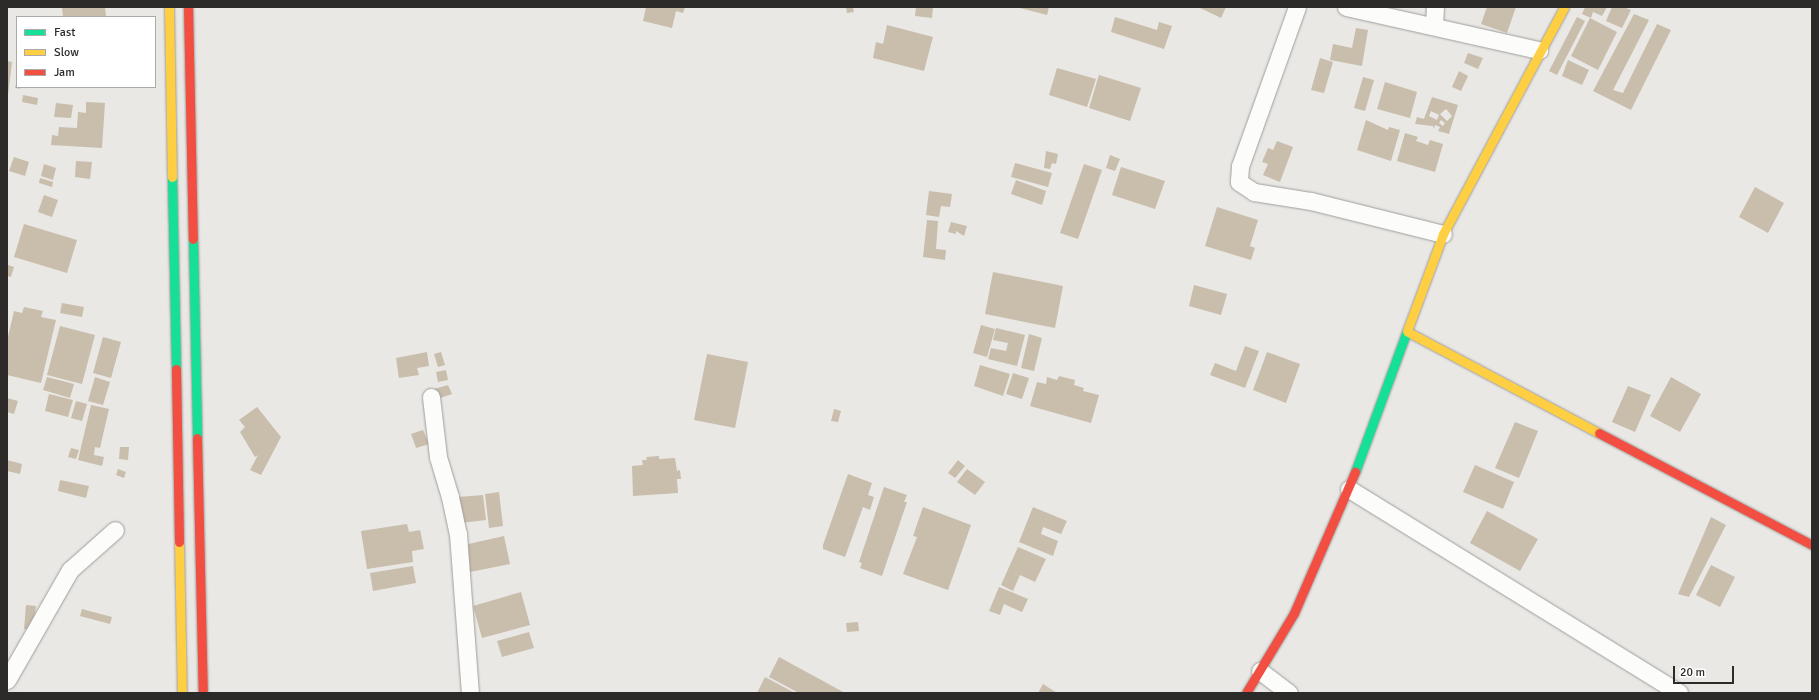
<!DOCTYPE html>
<html>
<head>
<meta charset="utf-8">
<style>
  body { margin:0 }
  #map { position:relative; width:1819px; height:700px; overflow:hidden; background:#e9e8e5; font-family:Signika,sans-serif }
  div>[style] { position:absolute }
  .building>* { inset:0; background:#c9bdac }
  .roads { filter:drop-shadow(0 0 1px #9f9e9c) drop-shadow(0 0 1px #9f9e9c) }
  .street>* { height:17px; margin:-8.5px; padding:0 8.5px; transform-origin:8.5px; border-radius:8.5px; background:#fcfcfb }
  .fast>* { height:9px; margin:-4.5px; padding:0 4.5px; transform-origin:4.5px; border-radius:4.5px; background:#16e098 }
  .slow>* { height:9px; margin:-4.5px; padding:0 4.5px; transform-origin:4.5px; border-radius:4.5px; background:#ffcf43 }
  .jam>* { height:9px; margin:-4.5px; padding:0 4.5px; transform-origin:4.5px; border-radius:4.5px; background:#f24e42 }
  span { translate:-50% -50%; white-space:nowrap; text-align:center; line-height:1.15; -webkit-text-stroke:3px #fff; paint-order:stroke }
  .frame { position:absolute; inset:0; border:8px solid #2c2b29; pointer-events:none }
  .legend { position:absolute; left:16px; top:16px; width:140px; height:72px; box-sizing:border-box; background:#fff; border:1px solid #abaaa9; margin:0; padding:5px 7px; list-style:none; font-size:12px; color:#2c2b29 }
  .legend li { display:flex; align-items:center; gap:8px; height:20px }
  .legend b { width:20px; border:1px solid #abaaa9 }
  .scale { position:absolute; left:1673px; top:666px; width:61px; height:18px; box-sizing:border-box; border:2px solid #2c2b29; border-top:0; padding-left:5px; font-size:12px; line-height:14px; white-space:nowrap; color:#2c2b29; -webkit-text-stroke:3px #fff; paint-order:stroke }
</style>
</head>
<body>
<div id="map">
  <div class="building">
    <i style="clip-path:polygon(62px 7px,105px 7px,106px 17px,63px 17px)"></i>
    <i style="clip-path:polygon(646px 7px,685px 7px,683px 13px,676px 11px,672px 28px,643px 21px)"></i>
    <i style="clip-path:polygon(846px 7px,853px 7px,854px 12px,847px 13px)"></i>
    <i style="clip-path:polygon(916px 7px,933px 7px,932px 18px,915px 16px)"></i>
    <i style="clip-path:polygon(1016px 7px,1049px 7px,1047px 15px)"></i>
    <i style="clip-path:polygon(1198px 7px,1226px 7px,1221px 18px)"></i>
    <i style="clip-path:polygon(1487px 7px,1516px 7px,1507px 33px,1481px 24px)"></i>
    <i style="clip-path:polygon(1585px 7px,1607px 7px,1602px 16px,1593px 12px,1591px 18px,1582px 14px)"></i>
    <i style="clip-path:polygon(1612px 7px,1624px 7px,1631px 10px,1622px 28px,1606px 21px)"></i>
    <i style="clip-path:polygon(1634px 14px,1649px 20px,1613px 90px,1623px 93px,1657px 24px,1671px 30px,1631px 110px,1593px 91px)"></i>
    <i style="clip-path:polygon(1115px 17px,1157px 30px,1159px 22px,1172px 26px,1164px 49px,1111px 32px)"></i>
    <i style="clip-path:polygon(1577px 17px,1585px 21px,1557px 75px,1549px 71px)"></i>
    <i style="clip-path:polygon(1590px 18px,1617px 32px,1598px 70px,1571px 56px)"></i>
    <i style="clip-path:polygon(887px 25px,933px 37px,924px 71px,873px 58px,876px 42px,883px 44px)"></i>
    <i style="clip-path:polygon(1356px 28px,1368px 30px,1362px 66px,1330px 60px,1333px 44px,1352px 48px)"></i>
    <i style="clip-path:polygon(1468px 53px,1483px 58px,1478px 69px,1464px 63px)"></i>
    <i style="clip-path:polygon(1320px 58px,1333px 62px,1324px 93px,1311px 90px)"></i>
    <i style="clip-path:polygon(1568px 60px,1589px 70px,1582px 85px,1562px 76px)"></i>
    <i style="clip-path:polygon(7px 61px,12px 62px,8px 95px,7px 95px)"></i>
    <i style="clip-path:polygon(1057px 68px,1096px 79px,1087px 107px,1049px 95px)"></i>
    <i style="clip-path:polygon(1459px 71px,1468px 76px,1461px 91px,1452px 87px)"></i>
    <i style="clip-path:polygon(1099px 75px,1141px 88px,1130px 121px,1089px 108px)"></i>
    <i style="clip-path:polygon(1363px 77px,1374px 80px,1365px 111px,1354px 108px)"></i>
    <i style="clip-path:polygon(17px 80px,17px 87px,22px 89px,15px 88px)"></i>
    <i style="clip-path:polygon(1385px 82px,1417px 92px,1410px 118px,1377px 109px)"></i>
    <i style="clip-path:polygon(23px 95px,38px 98px,37px 105px,22px 102px)"></i>
    <i style="clip-path:polygon(evenodd,1432px 97px,1458px 105px,1449px 134px,1438px 131px,1440px 127px,1435px 125px,1434px 129px,1433px 126px,1415px 124px,1417px 117px,1424px 119px,1432px 97px,1446px 109px,1452px 116px,1447px 121px,1440px 114px,1446px 109px,1432px 97px,1431px 111px,1439px 115px,1437px 120px,1429px 116px,1431px 111px,1432px 97px,1441px 120px,1445px 123px,1443px 126px,1439px 123px,1441px 120px)"></i>
    <i style="clip-path:polygon(86px 102px,105px 103px,102px 148px,51px 145px,52px 135px,58px 136px,59px 127px,77px 128px,78px 112px,86px 113px)"></i>
    <i style="clip-path:polygon(56px 103px,73px 105px,71px 118px,54px 117px)"></i>
    <i style="clip-path:polygon(1366px 120px,1388px 130px,1389px 127px,1400px 130px,1391px 161px,1357px 150px)"></i>
    <i style="clip-path:polygon(1405px 133px,1418px 137px,1416px 141px,1428px 145px,1430px 140px,1443px 144px,1435px 172px,1397px 161px)"></i>
    <i style="clip-path:polygon(1277px 141px,1293px 147px,1280px 182px,1263px 175px,1268px 164px,1262px 162px,1268px 148px,1273px 150px)"></i>
    <i style="clip-path:polygon(1046px 151px,1058px 154px,1056px 164px,1052px 163px,1050px 169px,1044px 168px)"></i>
    <i style="clip-path:polygon(1110px 155px,1120px 159px,1115px 171px,1106px 168px)"></i>
    <i style="clip-path:polygon(14px 157px,29px 162px,25px 176px,9px 171px)"></i>
    <i style="clip-path:polygon(76px 161px,92px 162px,90px 179px,75px 177px)"></i>
    <i style="clip-path:polygon(1015px 163px,1052px 173px,1048px 187px,1011px 177px)"></i>
    <i style="clip-path:polygon(44px 164px,56px 168px,53px 180px,41px 176px)"></i>
    <i style="clip-path:polygon(1084px 164px,1102px 170px,1078px 239px,1060px 233px)"></i>
    <i style="clip-path:polygon(1121px 167px,1165px 181px,1155px 209px,1112px 195px)"></i>
    <i style="clip-path:polygon(40px 178px,53px 182px,52px 187px,39px 183px)"></i>
    <i style="clip-path:polygon(1016px 180px,1046px 191px,1042px 205px,1011px 194px)"></i>
    <i style="clip-path:polygon(1755px 187px,1784px 203px,1768px 233px,1739px 217px)"></i>
    <i style="clip-path:polygon(929px 191px,952px 194px,950px 207px,941px 206px,939px 217px,926px 215px)"></i>
    <i style="clip-path:polygon(44px 195px,58px 200px,52px 217px,38px 212px)"></i>
    <i style="clip-path:polygon(1217px 207px,1258px 220px,1250px 246px,1255px 248px,1251px 260px,1205px 246px)"></i>
    <i style="clip-path:polygon(927px 220px,938px 221px,936px 249px,946px 250px,945px 260px,923px 257px)"></i>
    <i style="clip-path:polygon(951px 222px,967px 226px,964px 236px,956px 231px,956px 234px,948px 232px)"></i>
    <i style="clip-path:polygon(24px 224px,77px 240px,67px 273px,14px 257px)"></i>
    <i style="clip-path:polygon(8px 265px,14px 267px,11px 277px,7px 276px)"></i>
    <i style="clip-path:polygon(993px 272px,1063px 286px,1055px 328px,985px 314px)"></i>
    <i style="clip-path:polygon(1194px 285px,1227px 294px,1221px 315px,1189px 306px)"></i>
    <i style="clip-path:polygon(62px 303px,84px 307px,82px 317px,60px 313px)"></i>
    <i style="clip-path:polygon(24px 307px,43px 311px,41px 317px,56px 320px,41px 383px,7px 375px,7px 341px,14px 311px,22px 313px)"></i>
    <i style="clip-path:polygon(981px 325px,995px 329px,987px 357px,973px 353px)"></i>
    <i style="clip-path:polygon(60px 326px,95px 335px,82px 384px,47px 375px)"></i>
    <i style="clip-path:polygon(996px 328px,1025px 335px,1017px 366px,988px 359px,991px 348px,1006px 351px,1008px 343px,993px 340px)"></i>
    <i style="clip-path:polygon(1029px 334px,1042px 338px,1034px 371px,1021px 368px)"></i>
    <i style="clip-path:polygon(103px 337px,121px 342px,111px 378px,93px 373px)"></i>
    <i style="clip-path:polygon(1245px 346px,1259px 351px,1245px 388px,1210px 375px,1215px 363px,1236px 371px)"></i>
    <i style="clip-path:polygon(427px 352px,429px 366px,417px 368px,419px 375px,399px 378px,396px 358px)"></i>
    <i style="clip-path:polygon(441px 352px,445px 365px,438px 367px,434px 354px)"></i>
    <i style="clip-path:polygon(1267px 352px,1300px 364px,1286px 403px,1253px 390px)"></i>
    <i style="clip-path:polygon(707px 354px,748px 362px,735px 428px,694px 420px)"></i>
    <i style="clip-path:polygon(980px 365px,1010px 374px,1003px 396px,974px 386px)"></i>
    <i style="clip-path:polygon(446px 370px,448px 380px,438px 382px,436px 372px)"></i>
    <i style="clip-path:polygon(1013px 373px,1029px 378px,1022px 399px,1006px 394px)"></i>
    <i style="clip-path:polygon(1059px 376px,1075px 380px,1074px 385px,1084px 388px,1083px 391px,1099px 395px,1091px 423px,1030px 406px,1037px 382px,1046px 384px,1047px 377px,1057px 380px)"></i>
    <i style="clip-path:polygon(47px 377px,74px 384px,70px 398px,43px 390px)"></i>
    <i style="clip-path:polygon(95px 377px,110px 382px,103px 405px,88px 401px)"></i>
    <i style="clip-path:polygon(1671px 377px,1701px 394px,1680px 432px,1650px 416px)"></i>
    <i style="clip-path:polygon(448px 385px,452px 394px,437px 399px,434px 389px)"></i>
    <i style="clip-path:polygon(1628px 386px,1651px 395px,1635px 432px,1612px 422px)"></i>
    <i style="clip-path:polygon(49px 394px,73px 400px,68px 417px,45px 411px)"></i>
    <i style="clip-path:polygon(7px 398px,18px 401px,14px 414px,7px 412px)"></i>
    <i style="clip-path:polygon(76px 401px,87px 404px,82px 421px,71px 418px)"></i>
    <i style="clip-path:polygon(91px 405px,109px 409px,100px 448px,95px 447px,94px 455px,104px 457px,102px 466px,78px 460px)"></i>
    <i style="clip-path:polygon(257px 407px,281px 437px,261px 475px,250px 470px,258px 455px,255px 457px,240px 432px,245px 427px,239px 420px)"></i>
    <i style="clip-path:polygon(834px 409px,841px 411px,838px 422px,831px 421px)"></i>
    <i style="clip-path:polygon(1515px 422px,1538px 431px,1519px 478px,1495px 468px)"></i>
    <i style="clip-path:polygon(423px 430px,429px 444px,416px 448px,411px 434px)"></i>
    <i style="clip-path:polygon(120px 447px,129px 447px,128px 460px,119px 459px)"></i>
    <i style="clip-path:polygon(71px 448px,79px 450px,76px 459px,68px 457px)"></i>
    <i style="clip-path:polygon(659px 456px,659px 459px,675px 458px,677px 471px,680px 470px,681px 479px,677px 479px,678px 493px,633px 496px,632px 466px,643px 465px,642px 460px,647px 460px,646px 457px)"></i>
    <i style="clip-path:polygon(7px 460px,22px 464px,20px 474px,7px 471px)"></i>
    <i style="clip-path:polygon(958px 460px,965px 466px,955px 478px,948px 473px)"></i>
    <i style="clip-path:polygon(1475px 465px,1514px 482px,1503px 509px,1463px 492px)"></i>
    <i style="clip-path:polygon(118px 469px,126px 472px,124px 478px,116px 475px)"></i>
    <i style="clip-path:polygon(967px 469px,985px 482px,975px 495px,957px 482px)"></i>
    <i style="clip-path:polygon(848px 474px,872px 483px,868px 495px,874px 497px,870px 510px,863px 507px,845px 557px,823px 549px,823px 545px)"></i>
    <i style="clip-path:polygon(60px 480px,89px 486px,86px 498px,58px 491px)"></i>
    <i style="clip-path:polygon(884px 487px,907px 495px,904px 502px,907px 502px,882px 576px,860px 568px,862px 563px,859px 562px)"></i>
    <i style="clip-path:polygon(499px 492px,503px 526px,489px 528px,485px 494px)"></i>
    <i style="clip-path:polygon(483px 495px,486px 520px,461px 523px,458px 497px)"></i>
    <i style="clip-path:polygon(923px 507px,971px 525px,948px 590px,903px 574px,917px 537px,913px 536px)"></i>
    <i style="clip-path:polygon(1033px 507px,1067px 521px,1061px 534px,1043px 527px,1041px 534px,1058px 541px,1053px 556px,1019px 542px)"></i>
    <i style="clip-path:polygon(1487px 511px,1538px 539px,1520px 571px,1470px 543px)"></i>
    <i style="clip-path:polygon(1711px 517px,1726px 525px,1689px 597px,1678px 594px)"></i>
    <i style="clip-path:polygon(407px 524px,409px 532px,420px 530px,424px 549px,412px 551px,413px 562px,367px 569px,361px 531px)"></i>
    <i style="clip-path:polygon(504px 536px,510px 564px,470px 572px,464px 545px)"></i>
    <i style="clip-path:polygon(1018px 547px,1046px 559px,1035px 582px,1020px 575px,1013px 591px,1001px 585px)"></i>
    <i style="clip-path:polygon(1711px 565px,1735px 577px,1720px 607px,1696px 595px)"></i>
    <i style="clip-path:polygon(413px 566px,416px 583px,373px 591px,370px 573px)"></i>
    <i style="clip-path:polygon(999px 587px,1028px 599px,1022px 612px,1004px 604px,1000px 615px,989px 611px)"></i>
    <i style="clip-path:polygon(521px 592px,530px 625px,482px 638px,473px 606px)"></i>
    <i style="clip-path:polygon(26px 605px,36px 606px,33px 630px,24px 629px)"></i>
    <i style="clip-path:polygon(82px 609px,112px 617px,110px 624px,80px 616px)"></i>
    <i style="clip-path:polygon(858px 622px,859px 631px,847px 632px,846px 623px)"></i>
    <i style="clip-path:polygon(529px 632px,534px 648px,502px 657px,497px 641px)"></i>
    <i style="clip-path:polygon(779px 657px,845px 693px,799px 693px,769px 677px)"></i>
    <i style="clip-path:polygon(765px 677px,795px 693px,757px 693px)"></i>
    <i style="clip-path:polygon(1043px 684px,1057px 693px,1038px 693px)"></i>
  </div>
  <div class="roads">
    <div class="street">
      <i style="left:1297px;top:7px;width:169px;rotate:109.7deg"></i>
      <i style="left:1240px;top:166px;width:16px;rotate:94deg"></i>
      <i style="left:1239px;top:182px;width:18px;rotate:34deg"></i>
      <i style="left:1254px;top:192px;width:58px;rotate:9deg"></i>
      <i style="left:1311px;top:201px;width:136px;rotate:14deg"></i>
      <i style="left:1346px;top:7px;width:198px;rotate:12.6deg"></i>
      <i style="left:1434px;top:25px;width:18px;rotate:-87deg"></i>
      <i style="left:431px;top:397px;width:60px;rotate:83.3deg"></i>
      <i style="left:438px;top:457px;width:42px;rotate:73.3deg"></i>
      <i style="left:450px;top:497px;width:38px;rotate:78deg"></i>
      <i style="left:458px;top:534px;width:159px;rotate:85.7deg"></i>
      <i style="left:1349px;top:489px;width:388px;rotate:31.7deg"></i>
      <i style="left:1260px;top:671px;width:36px;rotate:37deg"></i>
      <i style="left:7px;top:680px;width:127px;rotate:-60.2deg"></i>
      <i style="left:70px;top:570px;width:60px;rotate:-41.6deg"></i>
    </div>
    <div class="fast">
      <i style="left:172px;top:177px;width:192px;rotate:88.8deg"></i>
      <i style="left:193px;top:239px;width:199px;rotate:88.8deg"></i>
      <i style="left:1355px;top:472px;width:150px;rotate:-69.8deg"></i>
    </div>
    <div class="slow">
      <i style="left:169px;top:7px;width:170px;rotate:89deg"></i>
      <i style="left:1407px;top:331px;width:103px;rotate:-69.6deg"></i>
      <i style="left:1443px;top:234px;width:257px;rotate:-61.9deg"></i>
      <i style="left:1408px;top:332px;width:216px;rotate:27.9deg"></i>
      <i style="left:179px;top:542px;width:151px;rotate:88.9deg"></i>
    </div>
    <div class="jam">
      <i style="left:188px;top:7px;width:232px;rotate:88.8deg"></i>
      <i style="left:176px;top:369px;width:173px;rotate:89deg"></i>
      <i style="left:1599px;top:433px;width:241px;rotate:27.7deg"></i>
      <i style="left:197px;top:438px;width:255px;rotate:88.7deg"></i>
      <i style="left:1246px;top:693px;width:93px;rotate:-59deg"></i>
      <i style="left:1294px;top:613px;width:154px;rotate:-66.6deg"></i>
    </div>
  </div>
  <div class="frame"></div>
  <ul class="legend">
  <li><b style="height:5px;background:#16e098"></b>Fast</li>
  <li><b style="height:5px;background:#ffcf43"></b>Slow</li>
  <li><b style="height:5px;background:#f24e42"></b>Jam</li>
  </ul>
  <div class="scale">20 m</div>
</div>
</body>
</html>
